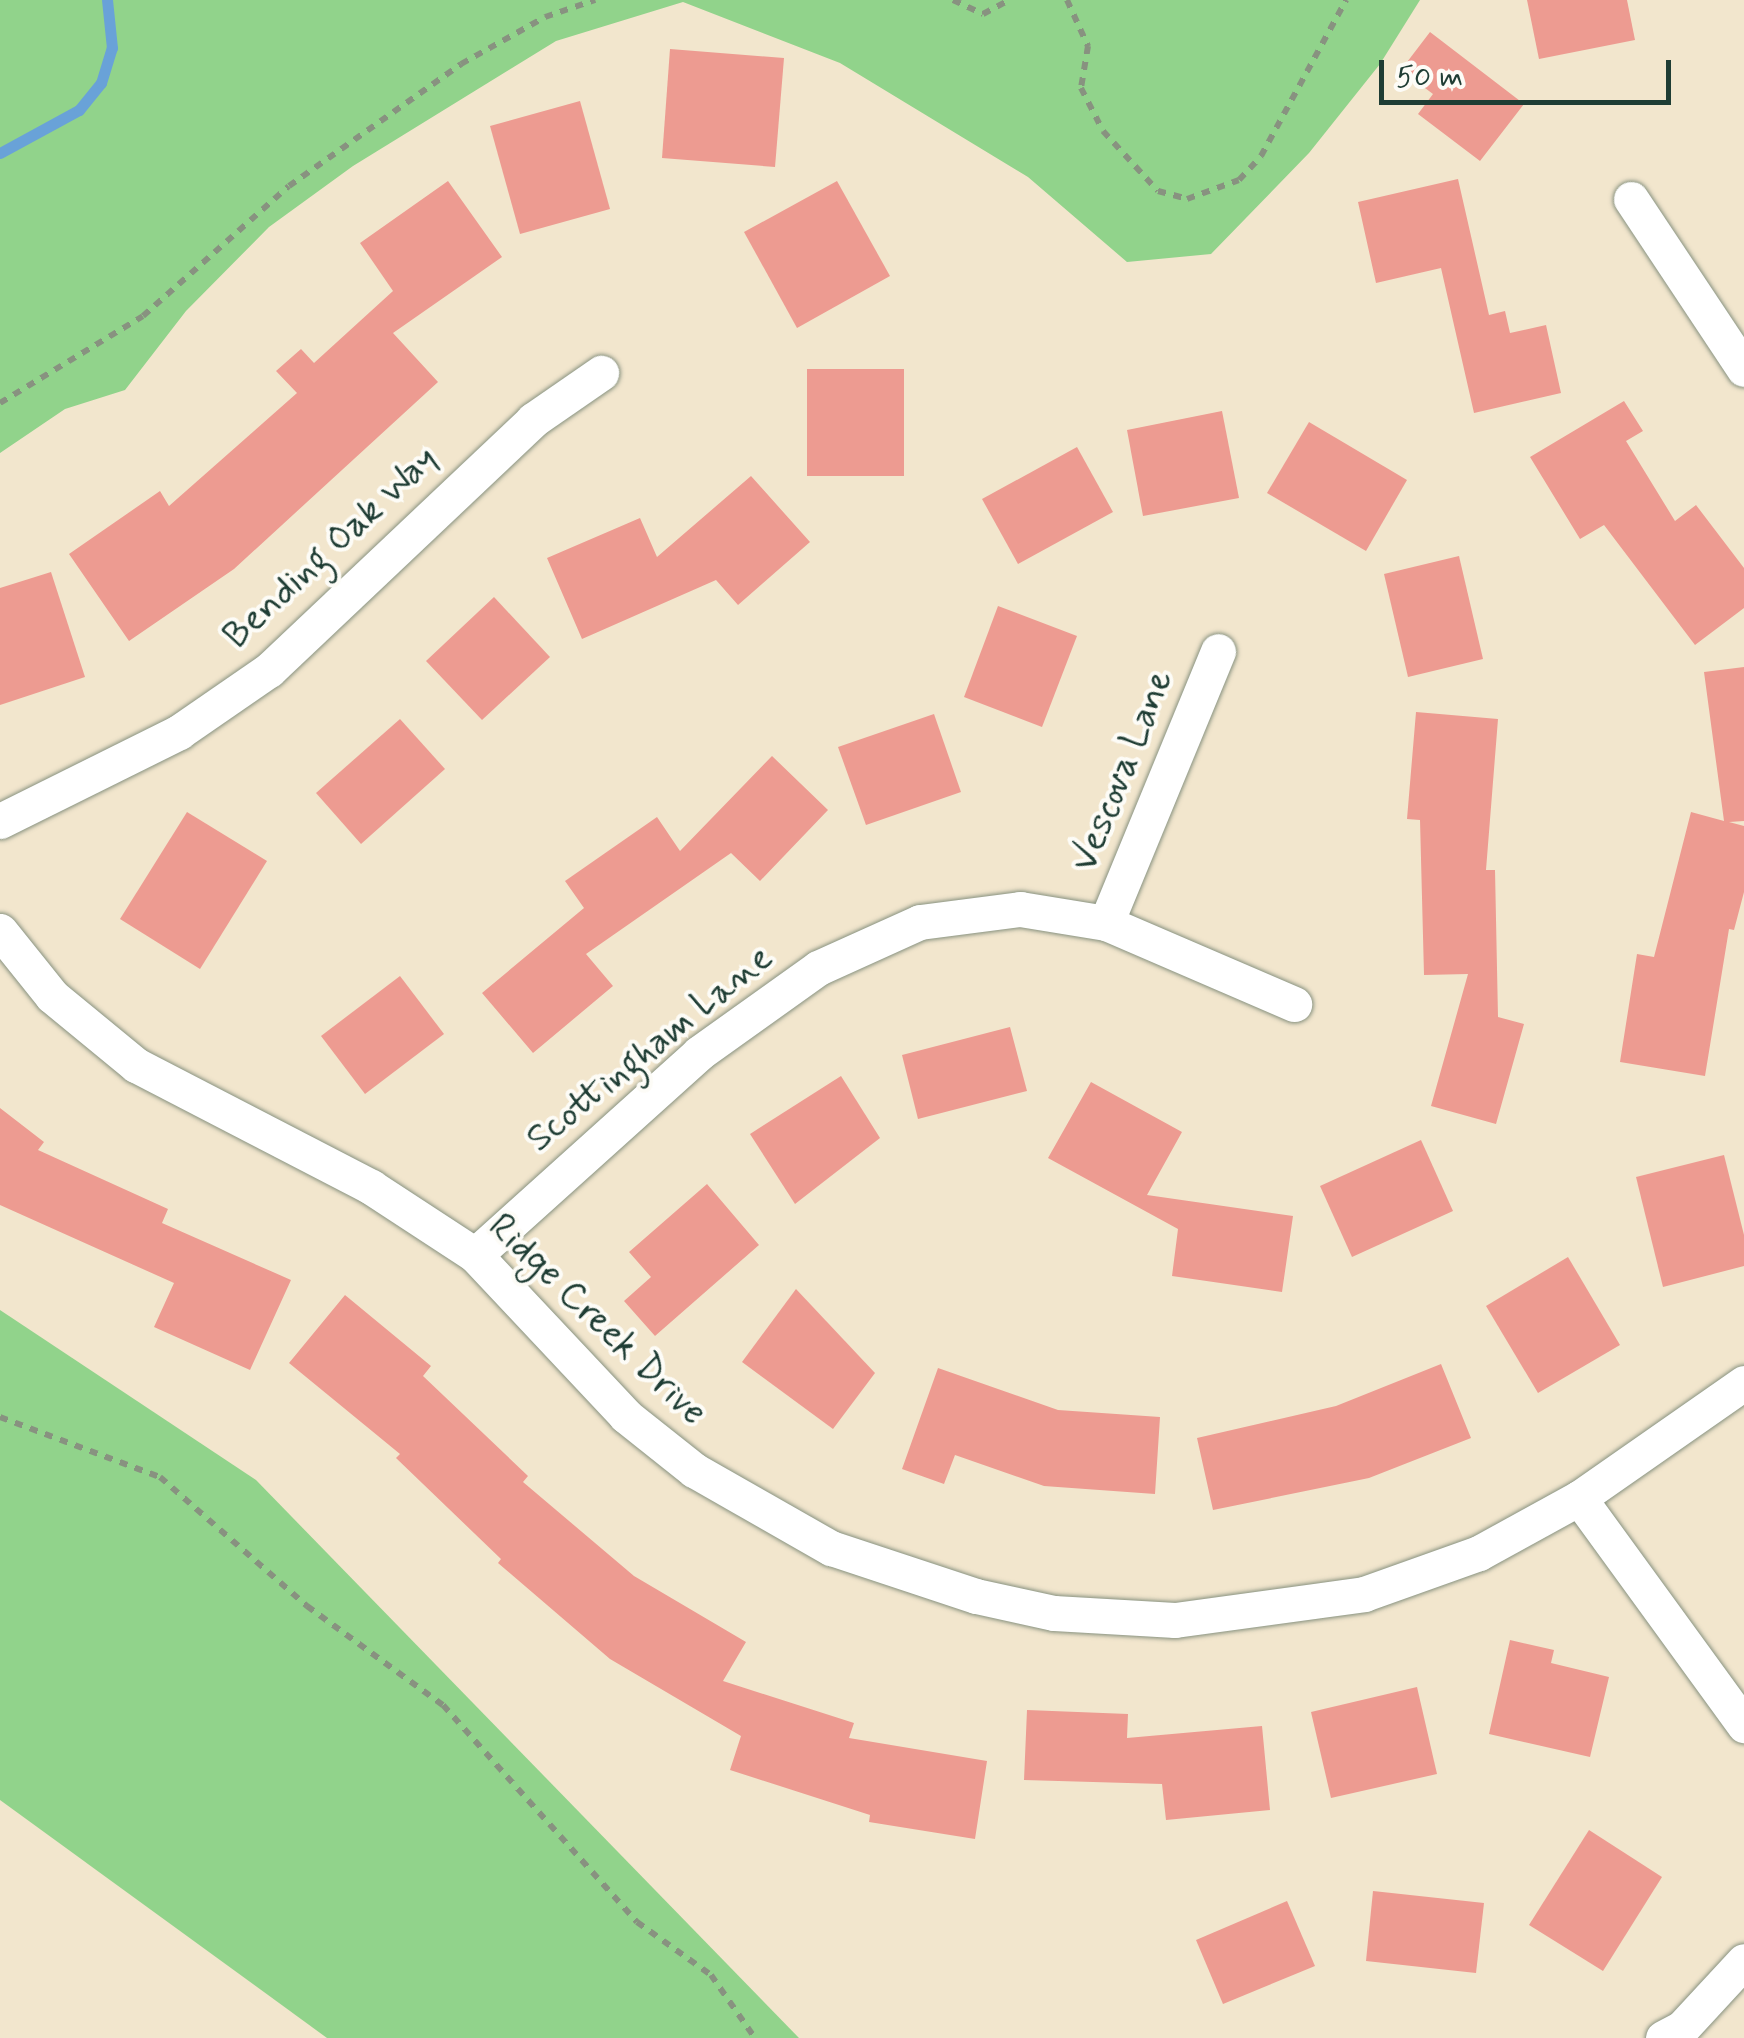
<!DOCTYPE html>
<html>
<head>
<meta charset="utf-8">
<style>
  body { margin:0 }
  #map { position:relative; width:1744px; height:2038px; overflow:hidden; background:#f2e6cd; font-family:Mynerve,sans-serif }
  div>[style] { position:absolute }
  .green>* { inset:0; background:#91d38b }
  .stream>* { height:11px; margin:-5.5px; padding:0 5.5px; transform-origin:5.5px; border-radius:5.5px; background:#69a2d8 }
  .building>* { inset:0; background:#ed9b91 }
  .path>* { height:6px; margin-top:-3px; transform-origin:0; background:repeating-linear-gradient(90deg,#889280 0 8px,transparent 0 16px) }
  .roads { filter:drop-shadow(0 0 2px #889280) drop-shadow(0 0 2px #889280) }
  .minor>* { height:35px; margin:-17.5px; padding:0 17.5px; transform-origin:17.5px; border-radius:17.5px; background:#fff }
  span { translate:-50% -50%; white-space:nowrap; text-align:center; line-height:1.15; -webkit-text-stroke:8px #fdfcf7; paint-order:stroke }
  .street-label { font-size:38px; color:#1f3d34 }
  .scale { position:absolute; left:1379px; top:60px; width:292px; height:45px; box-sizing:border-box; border:5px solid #1f3d34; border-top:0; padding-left:12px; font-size:30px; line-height:35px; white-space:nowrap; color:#1f3d34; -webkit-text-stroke:8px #fdfcf7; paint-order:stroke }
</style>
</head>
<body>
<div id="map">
  <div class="green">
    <i style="clip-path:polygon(0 0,1420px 0,1380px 64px,1309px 153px,1211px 254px,1127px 262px,1028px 177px,840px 63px,683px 2px,556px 41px,353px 166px,269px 227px,186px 311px,125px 390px,65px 409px,0 453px)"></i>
    <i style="clip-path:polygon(0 1310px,256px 1480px,799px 2038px,327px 2038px,0 1800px)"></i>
  </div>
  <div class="stream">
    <i style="left:0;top:153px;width:90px;rotate:-28.6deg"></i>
    <i style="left:79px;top:110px;width:35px;rotate:-51deg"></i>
    <i style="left:101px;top:83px;width:37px;rotate:-73deg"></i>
    <i style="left:112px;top:48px;width:48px;rotate:-95.9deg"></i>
  </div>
  <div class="building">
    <i style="clip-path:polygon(1527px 0,1627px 0,1635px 40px,1539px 59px)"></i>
    <i style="clip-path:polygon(1430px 32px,1524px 104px,1480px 161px,1418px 114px,1433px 94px,1401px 70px)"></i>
    <i style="clip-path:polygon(670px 49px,784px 58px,775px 167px,662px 158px)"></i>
    <i style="clip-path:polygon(580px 101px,610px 209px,520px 234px,490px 126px)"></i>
    <i style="clip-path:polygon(1458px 179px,1489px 315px,1505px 311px,1510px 333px,1546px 325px,1561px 393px,1474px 413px,1441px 268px,1376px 283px,1358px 202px)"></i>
    <i style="clip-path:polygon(448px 181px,502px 257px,393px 333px,438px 382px,234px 569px,129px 641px,69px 554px,160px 491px,169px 506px,297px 393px,276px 371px,301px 349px,314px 363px,393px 291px,360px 243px)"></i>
    <i style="clip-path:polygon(837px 181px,890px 276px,797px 328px,744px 232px)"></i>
    <i style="clip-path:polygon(807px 369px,904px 369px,904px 476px,807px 476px)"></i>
    <i style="clip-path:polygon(1624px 401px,1643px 431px,1626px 441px,1675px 521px,1696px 505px,1744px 568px,1744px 608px,1695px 645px,1604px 525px,1580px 539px,1530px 457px)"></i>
    <i style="clip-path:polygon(1222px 411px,1239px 498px,1143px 516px,1127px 430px)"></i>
    <i style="clip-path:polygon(1309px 422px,1407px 480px,1366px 551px,1267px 493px)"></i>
    <i style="clip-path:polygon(1077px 447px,1113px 512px,1018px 564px,982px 499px)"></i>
    <i style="clip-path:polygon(751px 476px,810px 542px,738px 605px,716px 580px,582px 639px,547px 558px,640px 518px,657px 557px)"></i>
    <i style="clip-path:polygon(1459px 556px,1483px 659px,1408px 677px,1384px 574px)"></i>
    <i style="clip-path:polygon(51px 572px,85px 677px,0 705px,0 588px)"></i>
    <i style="clip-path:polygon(494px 597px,550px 657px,482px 720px,426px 661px)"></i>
    <i style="clip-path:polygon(998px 606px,1077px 636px,1042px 727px,964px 697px)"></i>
    <i style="clip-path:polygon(1744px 667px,1744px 821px,1729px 822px,1744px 826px,1744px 892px,1734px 930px,1729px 929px,1705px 1076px,1620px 1062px,1637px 954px,1654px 957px,1691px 812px,1724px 821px,1704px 672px)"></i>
    <i style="clip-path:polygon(1416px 712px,1498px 719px,1486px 870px,1495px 870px,1498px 1017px,1524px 1024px,1496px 1124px,1431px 1106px,1468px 974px,1424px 975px,1420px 820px,1407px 819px)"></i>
    <i style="clip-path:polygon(934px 714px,961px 792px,866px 825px,838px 747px)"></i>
    <i style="clip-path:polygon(400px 719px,445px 769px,361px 844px,316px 793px)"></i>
    <i style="clip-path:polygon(772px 756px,828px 810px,760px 881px,731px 853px,586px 954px,613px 986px,533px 1053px,482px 993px,584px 908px,565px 881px,657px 817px,680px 851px)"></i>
    <i style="clip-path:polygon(187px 812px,267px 861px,200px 969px,120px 919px)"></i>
    <i style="clip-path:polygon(400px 976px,444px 1034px,365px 1094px,321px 1036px)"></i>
    <i style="clip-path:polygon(1010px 1027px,1027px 1091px,918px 1119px,902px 1055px)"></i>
    <i style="clip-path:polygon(841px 1076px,880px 1138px,795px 1204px,750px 1134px)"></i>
    <i style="clip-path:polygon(1091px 1082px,1182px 1132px,1147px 1195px,1293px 1216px,1282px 1292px,1172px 1276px,1178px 1229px,1048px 1158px)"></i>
    <i style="clip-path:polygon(0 1108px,44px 1142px,38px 1150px,168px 1209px,162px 1223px,291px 1280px,250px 1370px,154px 1327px,174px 1283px,0 1205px)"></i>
    <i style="clip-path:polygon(1421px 1140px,1453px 1211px,1352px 1257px,1320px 1186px)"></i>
    <i style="clip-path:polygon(1724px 1155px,1744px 1235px,1744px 1266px,1663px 1287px,1636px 1177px)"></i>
    <i style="clip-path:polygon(707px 1184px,759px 1245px,655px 1336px,624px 1301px,651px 1277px,629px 1252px)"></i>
    <i style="clip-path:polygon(1568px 1257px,1620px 1345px,1538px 1393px,1486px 1306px)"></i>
    <i style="clip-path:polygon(796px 1289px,875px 1373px,833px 1429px,742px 1362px)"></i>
    <i style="clip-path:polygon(345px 1295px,431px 1366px,423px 1376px,528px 1476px,523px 1482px,634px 1576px,746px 1642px,723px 1681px,854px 1723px,849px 1738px,987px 1761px,975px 1839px,869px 1822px,870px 1815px,730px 1770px,741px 1736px,610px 1659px,498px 1563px,501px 1559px,396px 1458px,400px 1454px,289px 1363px)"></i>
    <i style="clip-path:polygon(1441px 1364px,1471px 1438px,1369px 1478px,1213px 1510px,1197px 1438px,1336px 1406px)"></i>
    <i style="clip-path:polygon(938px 1368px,1058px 1410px,1160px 1417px,1155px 1494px,1044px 1486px,955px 1455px,944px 1484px,902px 1469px)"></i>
    <i style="clip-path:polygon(1510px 1640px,1554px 1650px,1551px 1663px,1609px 1677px,1590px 1757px,1489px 1734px)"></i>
    <i style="clip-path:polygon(1417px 1687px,1437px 1774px,1331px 1798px,1311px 1712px)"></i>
    <i style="clip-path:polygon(1027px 1710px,1128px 1714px,1127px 1738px,1262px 1726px,1270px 1810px,1166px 1820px,1162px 1784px,1024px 1780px)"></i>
    <i style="clip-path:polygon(1589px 1830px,1662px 1877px,1603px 1971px,1529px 1925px)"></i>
    <i style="clip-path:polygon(1373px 1891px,1484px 1903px,1476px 1973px,1366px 1961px)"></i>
    <i style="clip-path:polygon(1287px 1901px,1315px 1966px,1223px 2004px,1196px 1940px)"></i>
  </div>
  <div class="path">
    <i style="left:953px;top:0;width:33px;rotate:25deg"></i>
    <i style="left:983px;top:14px;width:30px;rotate:-28deg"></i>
    <i style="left:1067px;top:0;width:51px;rotate:65.5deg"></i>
    <i style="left:1088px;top:46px;width:43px;rotate:99.5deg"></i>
    <i style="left:1081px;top:88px;width:48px;rotate:62.9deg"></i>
    <i style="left:1103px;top:131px;width:81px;rotate:47.5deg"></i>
    <i style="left:1158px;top:191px;width:30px;rotate:15deg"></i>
    <i style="left:1187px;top:199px;width:55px;rotate:-20.1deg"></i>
    <i style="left:1239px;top:180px;width:33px;rotate:-47deg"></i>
    <i style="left:1261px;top:156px;width:178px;rotate:-61.4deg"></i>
    <i style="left:0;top:403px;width:167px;rotate:-31.3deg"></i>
    <i style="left:143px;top:316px;width:195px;rotate:-41.7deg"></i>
    <i style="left:289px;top:186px;width:211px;rotate:-35.3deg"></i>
    <i style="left:461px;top:64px;width:96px;rotate:-29.2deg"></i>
    <i style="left:545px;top:17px;width:53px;rotate:-18.8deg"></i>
    <i style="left:0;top:1417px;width:171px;rotate:20.6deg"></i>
    <i style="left:160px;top:1477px;width:196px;rotate:41.3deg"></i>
    <i style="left:307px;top:1606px;width:168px;rotate:36.1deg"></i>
    <i style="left:443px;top:1705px;width:291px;rotate:48.2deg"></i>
    <i style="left:637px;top:1922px;width:91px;rotate:35.6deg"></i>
    <i style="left:711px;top:1975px;width:77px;rotate:55.1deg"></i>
  </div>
  <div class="roads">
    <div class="minor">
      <i style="left:1631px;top:199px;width:204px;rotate:56.4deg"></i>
      <i style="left:0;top:821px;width:200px;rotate:-26.4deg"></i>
      <i style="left:179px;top:732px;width:109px;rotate:-34.6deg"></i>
      <i style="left:269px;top:670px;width:364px;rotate:-43.4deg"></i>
      <i style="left:533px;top:420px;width:83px;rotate:-34.7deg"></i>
      <i style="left:1106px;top:923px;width:294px;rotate:-67.6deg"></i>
      <i style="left:0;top:931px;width:83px;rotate:51.3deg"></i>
      <i style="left:52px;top:996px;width:109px;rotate:39.4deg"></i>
      <i style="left:136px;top:1065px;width:265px;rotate:27.4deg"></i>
      <i style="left:371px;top:1187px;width:124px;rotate:33.2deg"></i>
      <i style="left:475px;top:1255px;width:221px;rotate:46.8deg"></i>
      <i style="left:626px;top:1416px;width:87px;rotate:38.5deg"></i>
      <i style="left:694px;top:1470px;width:158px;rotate:29.7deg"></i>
      <i style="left:831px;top:1548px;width:153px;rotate:18.3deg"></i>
      <i style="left:976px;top:1596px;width:80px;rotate:12.3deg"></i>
      <i style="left:1054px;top:1613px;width:121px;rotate:3.3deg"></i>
      <i style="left:1175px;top:1620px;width:191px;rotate:-7.8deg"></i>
      <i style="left:1364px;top:1594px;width:122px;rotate:-19.6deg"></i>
      <i style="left:1479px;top:1553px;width:114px;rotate:-28.8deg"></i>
      <i style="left:1579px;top:1498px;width:201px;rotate:-34.9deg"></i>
      <i style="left:475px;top:1255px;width:302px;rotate:-42deg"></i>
      <i style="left:699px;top:1053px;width:146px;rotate:-35.5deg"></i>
      <i style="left:818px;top:968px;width:112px;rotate:-24.3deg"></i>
      <i style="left:920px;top:922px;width:101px;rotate:-7.4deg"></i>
      <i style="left:1020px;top:909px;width:87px;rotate:9.2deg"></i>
      <i style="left:1106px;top:923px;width:205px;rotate:23.3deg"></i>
      <i style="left:1579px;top:1498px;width:281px;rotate:54deg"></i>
      <i style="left:1663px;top:2038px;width:21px;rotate:-28deg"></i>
      <i style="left:1682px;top:2028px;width:91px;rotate:-47.2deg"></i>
    </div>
  </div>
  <div class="street-label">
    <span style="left:331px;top:548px;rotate:-43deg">Bending Oak Way</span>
    <span style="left:1123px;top:771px;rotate:-68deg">Vescova Lane</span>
    <span style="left:650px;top:1049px;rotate:-39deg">Scottingham Lane</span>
    <span style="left:597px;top:1320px;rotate:44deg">Ridge Creek Drive</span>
  </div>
  <div class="scale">50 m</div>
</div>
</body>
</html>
